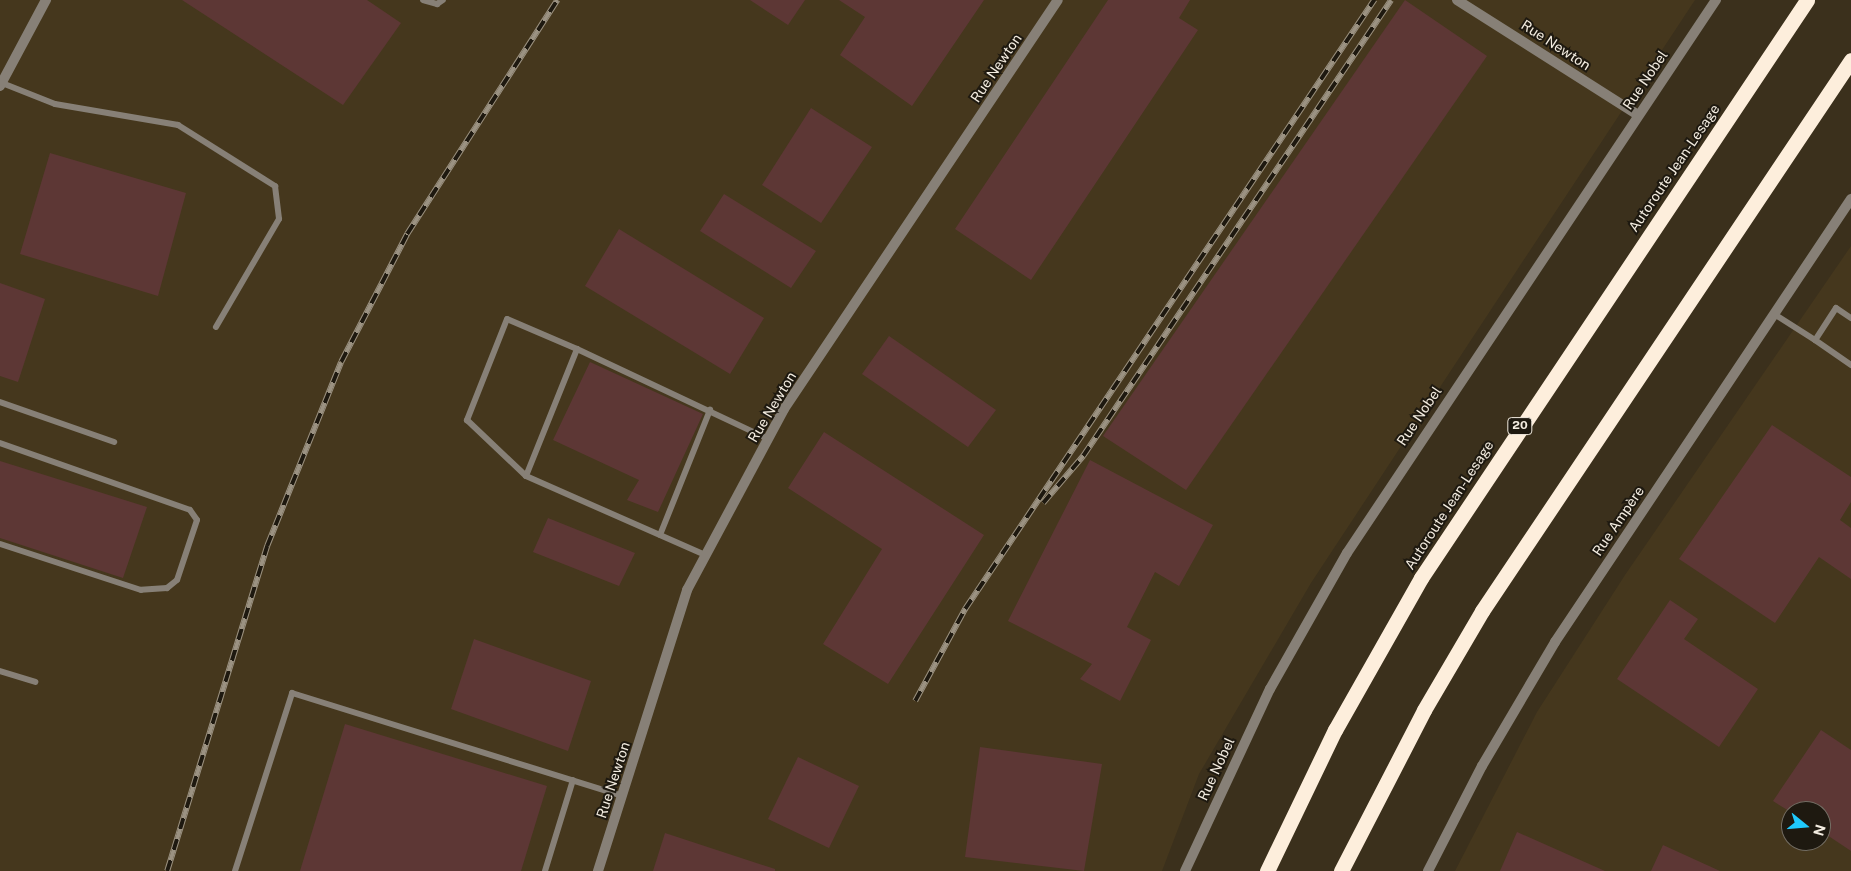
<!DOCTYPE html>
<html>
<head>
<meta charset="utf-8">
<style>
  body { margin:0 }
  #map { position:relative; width:1851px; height:871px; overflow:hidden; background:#3b301c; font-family:"Public Sans",sans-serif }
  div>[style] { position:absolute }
  .built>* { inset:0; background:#45371d }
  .building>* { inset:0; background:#5d3735 }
  .service>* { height:6px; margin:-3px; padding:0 3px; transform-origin:3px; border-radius:3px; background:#878077 }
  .minor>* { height:10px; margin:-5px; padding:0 5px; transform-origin:5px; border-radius:5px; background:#878077 }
  .tertiary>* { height:10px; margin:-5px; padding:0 5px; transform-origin:5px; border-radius:5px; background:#878077 }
  .motorway>* { height:15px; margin:-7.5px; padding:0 7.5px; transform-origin:7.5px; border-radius:7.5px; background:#fdeedc }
  .rail>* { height:5.5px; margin-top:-2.75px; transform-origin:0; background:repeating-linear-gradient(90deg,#1e1910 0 11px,#9b9282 0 22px); box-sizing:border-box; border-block:1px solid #9b9282 }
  span { translate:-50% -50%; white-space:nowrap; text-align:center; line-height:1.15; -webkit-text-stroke:4px #1e1910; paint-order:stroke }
  .shield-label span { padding:1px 4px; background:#1e1910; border:1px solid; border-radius:4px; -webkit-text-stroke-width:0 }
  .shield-label { font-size:12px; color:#f3ece0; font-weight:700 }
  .street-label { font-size:14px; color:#f3ece0 }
  .north { position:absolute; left:1781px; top:801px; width:50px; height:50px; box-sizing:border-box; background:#1e1910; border:1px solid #736d63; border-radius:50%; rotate:107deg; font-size:14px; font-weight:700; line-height:20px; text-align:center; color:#f3ece0 }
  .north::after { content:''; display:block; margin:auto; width:18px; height:22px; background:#1fc9fd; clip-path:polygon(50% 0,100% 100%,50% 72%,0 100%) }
</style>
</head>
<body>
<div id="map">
  <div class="built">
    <i style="clip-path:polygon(0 0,1695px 0,1311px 583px,1199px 774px,1162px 871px,0 871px)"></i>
    <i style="clip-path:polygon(evenodd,1851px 246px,1851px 871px,1455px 871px,1537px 712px,1625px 575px,1851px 246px,1791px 811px,1821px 811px,1821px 841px,1791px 841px,1791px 811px)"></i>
  </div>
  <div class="building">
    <i style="clip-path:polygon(182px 0,367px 0,401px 23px,343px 105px)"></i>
    <i style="clip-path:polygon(750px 0,805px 0,788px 25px)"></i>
    <i style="clip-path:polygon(839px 0,984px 0,912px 106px,840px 55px,865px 17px)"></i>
    <i style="clip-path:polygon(1108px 0,1190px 0,1179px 18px,1198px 30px,1031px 280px,955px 229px)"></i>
    <i style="clip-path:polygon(1405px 0,1487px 56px,1186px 490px,1103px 436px)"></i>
    <i style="clip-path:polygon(811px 108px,872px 147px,821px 223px,762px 185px)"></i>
    <i style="clip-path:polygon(50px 153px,186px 193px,158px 296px,20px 254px)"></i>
    <i style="clip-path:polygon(724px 194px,816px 251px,791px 288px,700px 231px)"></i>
    <i style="clip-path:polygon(619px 229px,764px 318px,730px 374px,585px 286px)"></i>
    <i style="clip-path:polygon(0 283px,45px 299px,18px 382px,0 376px)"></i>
    <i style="clip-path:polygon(889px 336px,996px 410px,968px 447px,862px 374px)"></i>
    <i style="clip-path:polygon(590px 362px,703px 414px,658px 512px,627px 500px,639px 480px,553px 440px)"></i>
    <i style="clip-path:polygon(1772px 425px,1851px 477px,1851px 502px,1840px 520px,1851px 528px,1851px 579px,1819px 557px,1775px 623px,1679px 559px)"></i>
    <i style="clip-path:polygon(824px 432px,984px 535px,888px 684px,823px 644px,882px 549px,788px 488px)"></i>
    <i style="clip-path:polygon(1090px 460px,1213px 525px,1179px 586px,1155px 572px,1127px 627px,1151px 640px,1120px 701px,1080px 679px,1092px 664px,1008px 621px)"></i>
    <i style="clip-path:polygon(0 461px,147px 507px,123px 578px,0 538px)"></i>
    <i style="clip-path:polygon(548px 518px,635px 553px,619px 586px,533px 552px)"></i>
    <i style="clip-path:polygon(1670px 600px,1698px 619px,1684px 639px,1758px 689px,1719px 747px,1617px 679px)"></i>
    <i style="clip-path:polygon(474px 639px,591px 681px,568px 751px,451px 709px)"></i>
    <i style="clip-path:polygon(345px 724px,547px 786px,521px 871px,300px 871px)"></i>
    <i style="clip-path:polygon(1821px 730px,1851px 750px,1851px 851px,1821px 831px,1821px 811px,1789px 811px,1773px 801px)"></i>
    <i style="clip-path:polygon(980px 747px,1102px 764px,1084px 871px,965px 857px)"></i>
    <i style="clip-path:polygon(798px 757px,859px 786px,829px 848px,768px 819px)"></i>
    <i style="clip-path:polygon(1517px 832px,1605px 871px,1500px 871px)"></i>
    <i style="clip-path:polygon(665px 833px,775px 869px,775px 871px,653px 871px)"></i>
    <i style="clip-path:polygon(1663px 845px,1720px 871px,1651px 871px)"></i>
  </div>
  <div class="service">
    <i style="left:423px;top:0;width:15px;rotate:16deg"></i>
    <i style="left:437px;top:4px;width:7px;rotate:-34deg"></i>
    <i style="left:2px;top:83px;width:57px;rotate:21.6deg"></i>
    <i style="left:55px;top:104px;width:125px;rotate:9.7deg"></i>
    <i style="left:178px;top:125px;width:115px;rotate:32.2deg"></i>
    <i style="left:275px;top:186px;width:33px;rotate:83deg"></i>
    <i style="left:279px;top:219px;width:125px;rotate:120.3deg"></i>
    <i style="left:1774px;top:314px;width:49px;rotate:32.4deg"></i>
    <i style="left:1851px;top:318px;width:18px;rotate:-146deg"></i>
    <i style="left:1836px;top:308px;width:38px;rotate:123deg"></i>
    <i style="left:1815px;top:340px;width:44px;rotate:34.8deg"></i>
    <i style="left:577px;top:349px;width:76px;rotate:-156.8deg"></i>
    <i style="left:507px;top:319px;width:109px;rotate:111.6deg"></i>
    <i style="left:467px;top:420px;width:81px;rotate:43.5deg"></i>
    <i style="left:526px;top:476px;width:196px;rotate:23.8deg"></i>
    <i style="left:0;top:402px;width:121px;rotate:19.3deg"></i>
    <i style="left:0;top:443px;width:201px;rotate:19.4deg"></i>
    <i style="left:190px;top:510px;width:12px;rotate:55deg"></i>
    <i style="left:197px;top:520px;width:63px;rotate:108.4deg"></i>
    <i style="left:177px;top:580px;width:13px;rotate:141deg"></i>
    <i style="left:167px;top:588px;width:26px;rotate:176deg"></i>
    <i style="left:141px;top:590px;width:148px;rotate:-161.9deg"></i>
    <i style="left:526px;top:476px;width:137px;rotate:-68.1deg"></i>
    <i style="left:577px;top:349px;width:211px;rotate:25.2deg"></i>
    <i style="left:660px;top:535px;width:135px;rotate:-68.2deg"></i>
    <i style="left:0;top:671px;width:37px;rotate:17deg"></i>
    <i style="left:235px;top:871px;width:187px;rotate:-72.2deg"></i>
    <i style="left:292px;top:693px;width:346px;rotate:17.3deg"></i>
    <i style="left:545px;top:871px;width:95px;rotate:-72.9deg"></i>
  </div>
  <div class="minor">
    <i style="left:1457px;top:0;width:214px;rotate:32.4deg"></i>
    <i style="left:0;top:86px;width:98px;rotate:-61.9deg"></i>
    <i style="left:598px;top:871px;width:295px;rotate:-72.4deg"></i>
    <i style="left:687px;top:590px;width:205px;rotate:-61.8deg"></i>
    <i style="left:784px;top:409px;width:492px;rotate:-56.2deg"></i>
  </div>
  <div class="tertiary">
    <i style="left:1185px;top:871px;width:201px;rotate:-65deg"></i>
    <i style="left:1270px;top:689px;width:156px;rotate:-60.5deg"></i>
    <i style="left:1347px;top:553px;width:665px;rotate:-56.29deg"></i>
    <i style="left:1428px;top:871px;width:118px;rotate:-62.8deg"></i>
    <i style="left:1482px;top:766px;width:144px;rotate:-59.5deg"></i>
    <i style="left:1555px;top:642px;width:533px;rotate:-56.25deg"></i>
  </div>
  <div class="motorway">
    <i style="left:1267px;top:871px;width:157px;rotate:-64.3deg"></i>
    <i style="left:1335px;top:730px;width:175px;rotate:-60.5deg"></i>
    <i style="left:1421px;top:578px;width:695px;rotate:-56.26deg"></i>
    <i style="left:1341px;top:871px;width:181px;rotate:-62.7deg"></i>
    <i style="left:1424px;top:710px;width:115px;rotate:-59.6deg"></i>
    <i style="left:1482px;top:611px;width:663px;rotate:-56.19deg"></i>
  </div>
  <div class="rail">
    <i style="left:1043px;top:503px;width:62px;rotate:-49.6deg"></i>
    <i style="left:1083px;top:456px;width:550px;rotate:-55.96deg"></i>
    <i style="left:915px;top:701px;width:105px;rotate:-61.5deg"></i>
    <i style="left:965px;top:609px;width:734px;rotate:-56.11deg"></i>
    <i style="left:167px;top:871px;width:340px;rotate:-72.9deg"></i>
    <i style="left:267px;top:546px;width:198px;rotate:-68.1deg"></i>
    <i style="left:341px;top:362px;width:144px;rotate:-62.7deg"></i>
    <i style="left:407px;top:234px;width:278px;rotate:-57.3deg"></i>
  </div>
  <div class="shield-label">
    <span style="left:1520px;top:426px">20</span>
  </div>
  <div class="street-label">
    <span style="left:1556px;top:45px;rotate:33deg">Rue Newton</span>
    <span style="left:996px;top:68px;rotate:-56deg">Rue Newton</span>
    <span style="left:1645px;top:80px;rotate:-56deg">Rue Nobel</span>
    <span style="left:1674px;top:168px;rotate:-56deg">Autoroute Jean-Lesage</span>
    <span style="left:772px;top:407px;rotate:-59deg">Rue Newton</span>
    <span style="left:1419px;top:416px;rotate:-56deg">Rue Nobel</span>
    <span style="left:1449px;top:505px;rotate:-57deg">Autoroute Jean-Lesage</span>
    <span style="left:1618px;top:521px;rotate:-56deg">Rue Ampère</span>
    <span style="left:1216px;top:769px;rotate:-65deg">Rue Nobel</span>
    <span style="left:613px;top:780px;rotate:-72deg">Rue Newton</span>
  </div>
  <div class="north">N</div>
</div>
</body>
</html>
